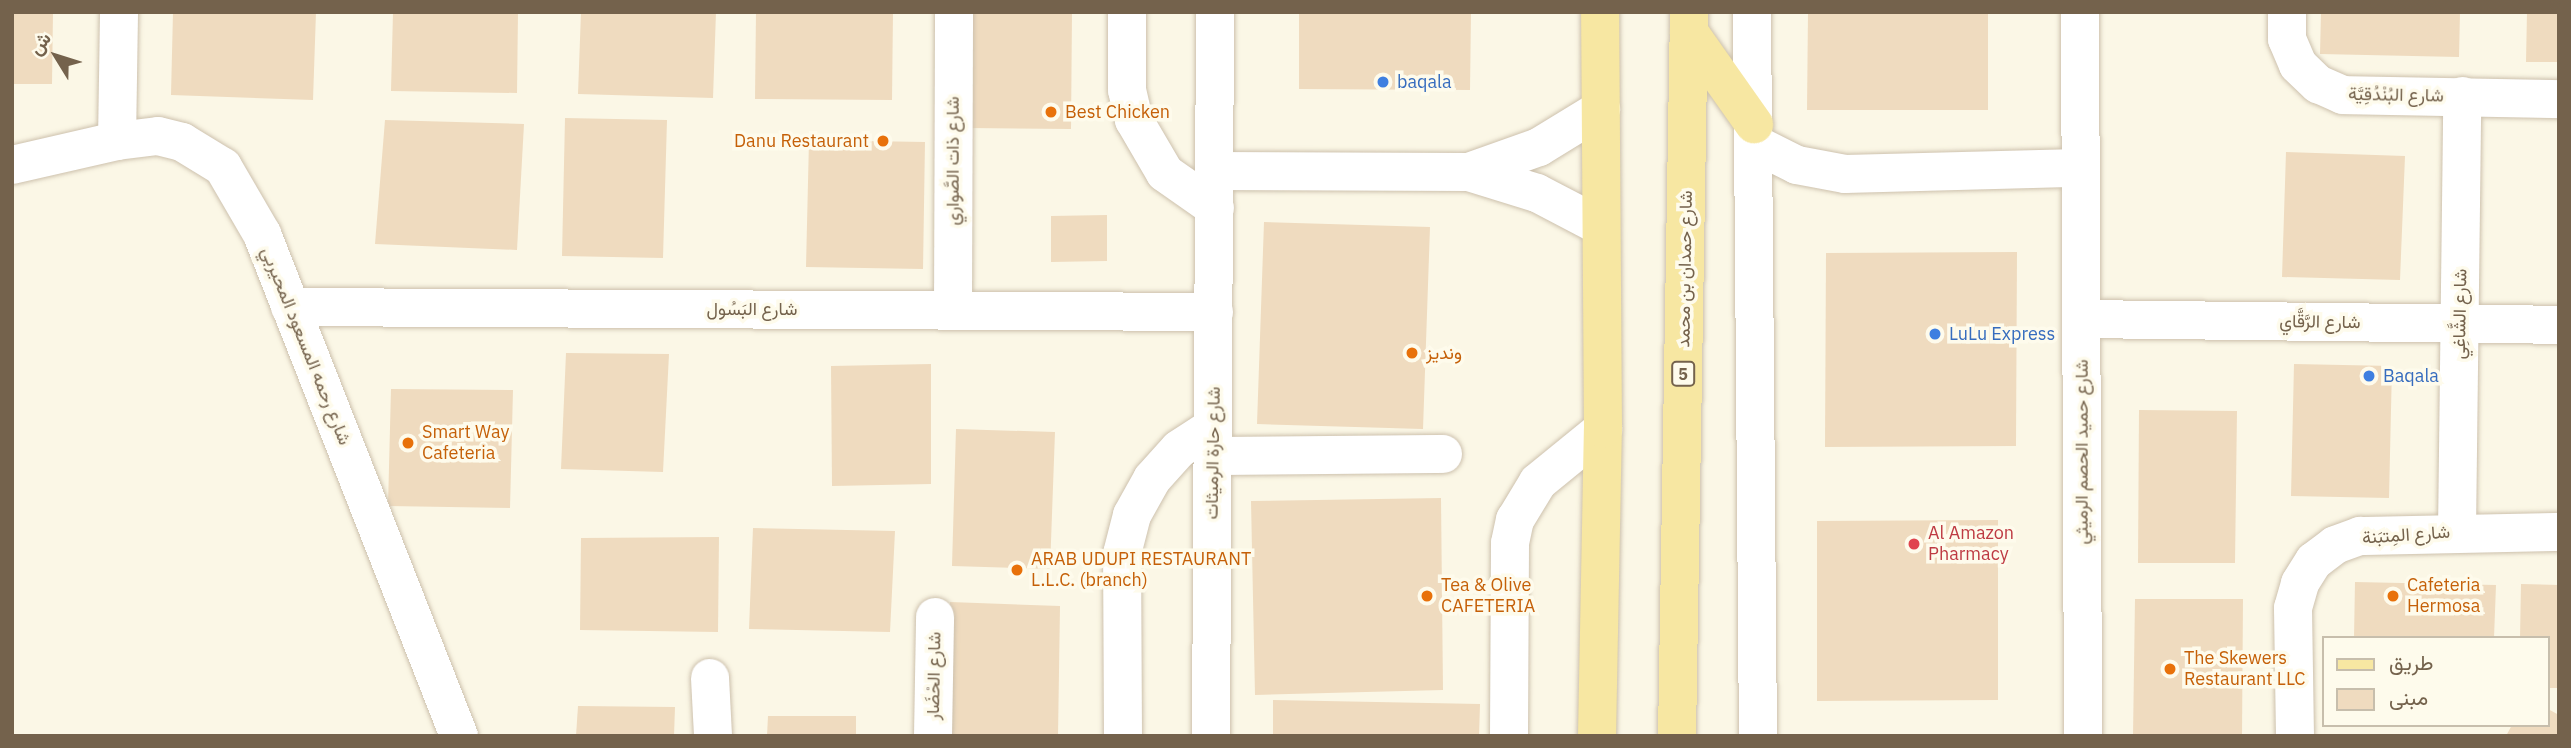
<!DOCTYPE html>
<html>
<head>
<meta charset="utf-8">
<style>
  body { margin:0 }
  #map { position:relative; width:2571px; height:748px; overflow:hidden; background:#fbf7e6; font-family:"IBM Plex Sans",Vazirmatn,sans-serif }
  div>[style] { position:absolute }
  .building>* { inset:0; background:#efdbbf }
  .roads { filter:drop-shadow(0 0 2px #cdc1ad) drop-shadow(0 0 2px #cdc1ad) }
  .minor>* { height:38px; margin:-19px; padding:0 19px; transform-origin:19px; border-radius:19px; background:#fff }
  .major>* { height:38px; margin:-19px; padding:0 19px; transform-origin:19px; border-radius:19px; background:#f7e7a2 }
  .dots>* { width:19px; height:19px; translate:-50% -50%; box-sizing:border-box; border:4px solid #fefbec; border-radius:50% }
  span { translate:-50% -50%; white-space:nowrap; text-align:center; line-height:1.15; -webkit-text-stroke:7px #fefbec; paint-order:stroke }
  .shield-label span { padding:2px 5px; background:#fefbec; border:2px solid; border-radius:5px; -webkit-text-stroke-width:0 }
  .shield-label { font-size:16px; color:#74624c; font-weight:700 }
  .shop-label { font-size:18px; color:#366cbe }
  .left { translate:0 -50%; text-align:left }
  .street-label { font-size:18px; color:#74624c }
  .food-label { font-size:18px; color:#c56008 }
  .right { translate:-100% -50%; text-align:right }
  .health-label { font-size:18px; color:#be3a42 }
  .frame { position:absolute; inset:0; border:14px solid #74624c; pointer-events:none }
  .legend { position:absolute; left:2322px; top:636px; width:228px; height:91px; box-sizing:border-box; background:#fefbec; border:2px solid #c7beac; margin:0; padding:9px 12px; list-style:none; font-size:21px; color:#74624c }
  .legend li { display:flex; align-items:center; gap:14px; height:35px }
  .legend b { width:35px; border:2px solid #c7beac }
  .north { position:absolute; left:21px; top:21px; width:70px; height:70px; -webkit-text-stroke:5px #fefbec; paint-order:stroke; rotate:308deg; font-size:19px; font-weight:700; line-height:28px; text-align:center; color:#74624c }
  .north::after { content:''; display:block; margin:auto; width:24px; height:32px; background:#74624c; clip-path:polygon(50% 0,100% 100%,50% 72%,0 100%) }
</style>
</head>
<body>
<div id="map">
  <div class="building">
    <i style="clip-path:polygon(12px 12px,53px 12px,52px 84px,12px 84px)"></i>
    <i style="clip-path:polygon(173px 12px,316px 12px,313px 100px,171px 95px)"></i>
    <i style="clip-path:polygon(393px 12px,518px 12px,517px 93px,391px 91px)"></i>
    <i style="clip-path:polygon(581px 12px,716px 12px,713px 98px,578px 94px)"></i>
    <i style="clip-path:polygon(756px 12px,893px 12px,892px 100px,755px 99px)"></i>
    <i style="clip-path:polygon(969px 12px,1072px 12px,1071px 129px,968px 128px)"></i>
    <i style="clip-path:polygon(1299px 12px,1471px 12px,1470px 90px,1299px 89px)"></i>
    <i style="clip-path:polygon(1808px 12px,1988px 12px,1988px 110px,1807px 110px)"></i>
    <i style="clip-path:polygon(2321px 12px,2460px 12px,2459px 57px,2320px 54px)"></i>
    <i style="clip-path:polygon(2527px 12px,2559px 12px,2559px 62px,2526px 62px)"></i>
    <i style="clip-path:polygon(565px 118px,667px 120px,663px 258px,562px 256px)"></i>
    <i style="clip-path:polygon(385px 120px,524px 124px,517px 250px,375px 244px)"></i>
    <i style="clip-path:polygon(809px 140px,925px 142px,923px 269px,806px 267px)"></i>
    <i style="clip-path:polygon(2286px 152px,2405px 156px,2400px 280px,2282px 277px)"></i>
    <i style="clip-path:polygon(1107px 215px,1107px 261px,1051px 262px,1051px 216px)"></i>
    <i style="clip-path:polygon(1264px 222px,1430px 227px,1423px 429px,1257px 424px)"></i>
    <i style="clip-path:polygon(2017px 252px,2016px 446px,1825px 447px,1826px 253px)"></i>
    <i style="clip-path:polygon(566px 353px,669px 354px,663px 472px,561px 469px)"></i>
    <i style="clip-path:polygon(931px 364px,931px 484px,832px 486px,831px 366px)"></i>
    <i style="clip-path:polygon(2294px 364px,2392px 366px,2389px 498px,2291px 496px)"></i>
    <i style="clip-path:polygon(391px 389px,513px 390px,510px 508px,388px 506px)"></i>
    <i style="clip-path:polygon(2139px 410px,2237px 411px,2235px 563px,2138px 563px)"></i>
    <i style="clip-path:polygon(956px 429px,1055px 432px,1050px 569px,952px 566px)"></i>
    <i style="clip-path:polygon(1441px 498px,1443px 690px,1255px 695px,1251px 501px)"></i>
    <i style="clip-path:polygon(1998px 520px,1998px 700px,1817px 701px,1817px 521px)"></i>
    <i style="clip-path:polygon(753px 528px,895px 531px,890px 632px,749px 629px)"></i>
    <i style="clip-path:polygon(719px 537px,718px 632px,580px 630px,581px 538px)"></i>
    <i style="clip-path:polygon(2355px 582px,2496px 585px,2494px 638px,2354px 638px)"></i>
    <i style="clip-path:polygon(2521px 584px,2559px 585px,2559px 688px,2548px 688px,2548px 638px,2520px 638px)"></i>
    <i style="clip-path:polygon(2135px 599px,2243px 599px,2242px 736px,2133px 736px)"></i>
    <i style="clip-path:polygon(950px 602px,1060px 606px,1058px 736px,948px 736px)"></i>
    <i style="clip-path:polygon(1273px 700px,1480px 704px,1479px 736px,1273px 736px)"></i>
    <i style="clip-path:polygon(578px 706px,675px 707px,674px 736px,576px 736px)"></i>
    <i style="clip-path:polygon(2548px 709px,2559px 715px,2559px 736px,2506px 736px,2512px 725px,2548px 725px)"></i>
    <i style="clip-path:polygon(768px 716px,856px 716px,856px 736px,767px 736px)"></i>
  </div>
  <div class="roads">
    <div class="minor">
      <i style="left:1127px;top:12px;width:78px;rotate:90deg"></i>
      <i style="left:1127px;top:90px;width:31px;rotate:77deg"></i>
      <i style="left:1134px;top:120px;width:61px;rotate:59.7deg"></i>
      <i style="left:1165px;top:173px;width:61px;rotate:35deg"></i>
      <i style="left:1752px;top:12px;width:724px;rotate:89.53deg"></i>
      <i style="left:2080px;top:12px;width:724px;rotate:89.76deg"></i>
      <i style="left:2287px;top:12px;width:27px;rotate:90deg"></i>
      <i style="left:2287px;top:39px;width:28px;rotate:67deg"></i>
      <i style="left:2298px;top:65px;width:28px;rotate:44deg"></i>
      <i style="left:2318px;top:84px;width:27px;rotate:24deg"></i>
      <i style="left:2343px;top:95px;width:216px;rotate:1.1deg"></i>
      <i style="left:117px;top:141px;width:129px;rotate:-89.1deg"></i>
      <i style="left:1753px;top:143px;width:49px;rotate:26.6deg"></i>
      <i style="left:1797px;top:165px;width:49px;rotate:10.6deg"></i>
      <i style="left:1845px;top:174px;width:234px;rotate:-1.5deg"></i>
      <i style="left:12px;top:165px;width:108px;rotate:-12.9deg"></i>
      <i style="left:117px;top:141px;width:41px;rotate:-7deg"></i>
      <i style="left:158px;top:136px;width:25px;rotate:14deg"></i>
      <i style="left:182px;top:142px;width:48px;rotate:31.4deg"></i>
      <i style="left:223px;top:167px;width:78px;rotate:59.8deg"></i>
      <i style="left:262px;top:234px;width:539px;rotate:68.57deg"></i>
      <i style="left:1214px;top:171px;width:255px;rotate:0.2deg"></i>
      <i style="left:1469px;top:172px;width:71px;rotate:17.2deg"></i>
      <i style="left:1537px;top:193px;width:71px;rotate:27.6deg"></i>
      <i style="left:1469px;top:172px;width:74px;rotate:-19.7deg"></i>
      <i style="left:1539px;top:147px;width:73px;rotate:-31.5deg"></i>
      <i style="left:290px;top:307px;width:924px;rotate:0.31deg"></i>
      <i style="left:953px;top:310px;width:298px;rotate:-89.8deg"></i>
      <i style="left:2082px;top:319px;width:477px;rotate:0.7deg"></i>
      <i style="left:1212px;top:456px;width:231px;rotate:-0.5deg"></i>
      <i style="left:2457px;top:532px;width:436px;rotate:-89.3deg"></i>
      <i style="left:710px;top:678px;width:58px;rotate:87deg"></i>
      <i style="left:933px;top:736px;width:119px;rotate:-89deg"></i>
      <i style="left:1123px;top:736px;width:182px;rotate:-90.3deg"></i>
      <i style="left:1122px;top:554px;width:40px;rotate:-75.6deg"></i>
      <i style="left:1132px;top:515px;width:41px;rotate:-60.9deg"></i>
      <i style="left:1152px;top:479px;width:40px;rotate:-48deg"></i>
      <i style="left:1179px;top:449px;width:40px;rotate:-32.9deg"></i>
      <i style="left:1211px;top:736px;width:724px;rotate:-89.68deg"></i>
      <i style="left:1509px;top:736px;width:193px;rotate:-89.7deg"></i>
      <i style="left:1510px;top:543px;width:24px;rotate:-78deg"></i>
      <i style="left:1515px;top:520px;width:44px;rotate:-58.8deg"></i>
      <i style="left:1538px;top:482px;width:84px;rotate:-39.2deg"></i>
      <i style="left:2295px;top:736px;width:128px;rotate:-90.9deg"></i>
      <i style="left:2293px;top:608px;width:26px;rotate:-74deg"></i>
      <i style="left:2300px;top:583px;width:26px;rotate:-58deg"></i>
      <i style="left:2314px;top:561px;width:26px;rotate:-37deg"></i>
      <i style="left:2335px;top:545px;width:27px;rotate:-20deg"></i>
      <i style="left:2360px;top:536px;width:199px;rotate:-1.2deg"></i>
    </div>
    <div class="major">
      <i style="left:1689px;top:32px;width:113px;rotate:54.8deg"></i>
      <i style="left:1597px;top:736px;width:307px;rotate:-88.9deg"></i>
      <i style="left:1603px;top:429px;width:417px;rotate:-90.4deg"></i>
      <i style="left:1677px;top:736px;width:724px;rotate:-89.05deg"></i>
    </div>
  </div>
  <div class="dots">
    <i style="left:1383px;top:82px;background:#3f7fe0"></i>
    <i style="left:1051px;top:112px;background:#e8710a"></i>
    <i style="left:883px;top:141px;background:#e8710a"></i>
    <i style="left:1935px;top:334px;background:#3f7fe0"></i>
    <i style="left:1412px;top:353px;background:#e8710a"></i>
    <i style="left:2369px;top:376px;background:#3f7fe0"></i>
    <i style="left:408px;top:443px;background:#e8710a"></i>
    <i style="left:1914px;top:544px;background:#e0444e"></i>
    <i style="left:1017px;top:570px;background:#e8710a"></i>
    <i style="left:1427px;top:596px;background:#e8710a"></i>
    <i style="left:2393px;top:596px;background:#e8710a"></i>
    <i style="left:2170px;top:669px;background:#e8710a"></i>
  </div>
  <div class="shield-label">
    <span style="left:1683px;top:374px">5</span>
  </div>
  <div class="shop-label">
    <span class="left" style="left:1397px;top:82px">baqala</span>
    <span class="left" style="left:1949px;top:334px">LuLu Express</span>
    <span class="left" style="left:2383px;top:376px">Baqala</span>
  </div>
  <div class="street-label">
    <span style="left:2396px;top:95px;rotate:1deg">شارع البُنْدُقِيَّة</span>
    <span style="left:953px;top:161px;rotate:-90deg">شارع ذات الصَّواري</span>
    <span style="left:1685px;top:269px;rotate:-89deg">شارع حمدان بن محمد</span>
    <span style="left:752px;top:309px">شارع البَسُول</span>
    <span style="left:2460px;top:314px;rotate:-89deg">شارع الشَّاغِي</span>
    <span style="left:2320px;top:322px;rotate:1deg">شارع الرَّقَّاي</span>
    <span style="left:306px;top:346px;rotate:68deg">شارع رحمه المسعود المحيربي</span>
    <span style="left:2082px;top:452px;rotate:-90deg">شارع حميد الحصم الرميثي</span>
    <span style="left:1213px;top:453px;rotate:-89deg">شارع حارة الرميثات</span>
    <span style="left:2406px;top:535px;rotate:-4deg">شارع المِتبَنة</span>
    <span style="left:934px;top:676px;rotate:-89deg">شارع الحْضَار</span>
  </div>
  <div class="food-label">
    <span class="left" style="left:1065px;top:112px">Best Chicken</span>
    <span class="right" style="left:869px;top:141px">Danu Restaurant</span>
    <span class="left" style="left:1426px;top:353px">ونديز</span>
    <span class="left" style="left:422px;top:443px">Smart Way<br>Cafeteria</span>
    <span class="left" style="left:1031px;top:570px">ARAB UDUPI RESTAURANT<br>L.L.C. (branch)</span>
    <span class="left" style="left:1441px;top:596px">Tea &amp; Olive<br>CAFETERIA</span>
    <span class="left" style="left:2407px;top:596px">Cafeteria<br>Hermosa</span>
    <span class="left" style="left:2184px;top:669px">The Skewers<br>Restaurant LLC</span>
  </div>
  <div class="health-label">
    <span class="left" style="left:1928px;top:544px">Al Amazon<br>Pharmacy</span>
  </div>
  <div class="frame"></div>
  <ul class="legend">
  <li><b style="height:9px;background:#f7e7a2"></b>طريق</li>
  <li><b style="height:19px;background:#efdbbf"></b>مبنى</li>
  </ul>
  <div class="north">ش</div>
</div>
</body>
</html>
